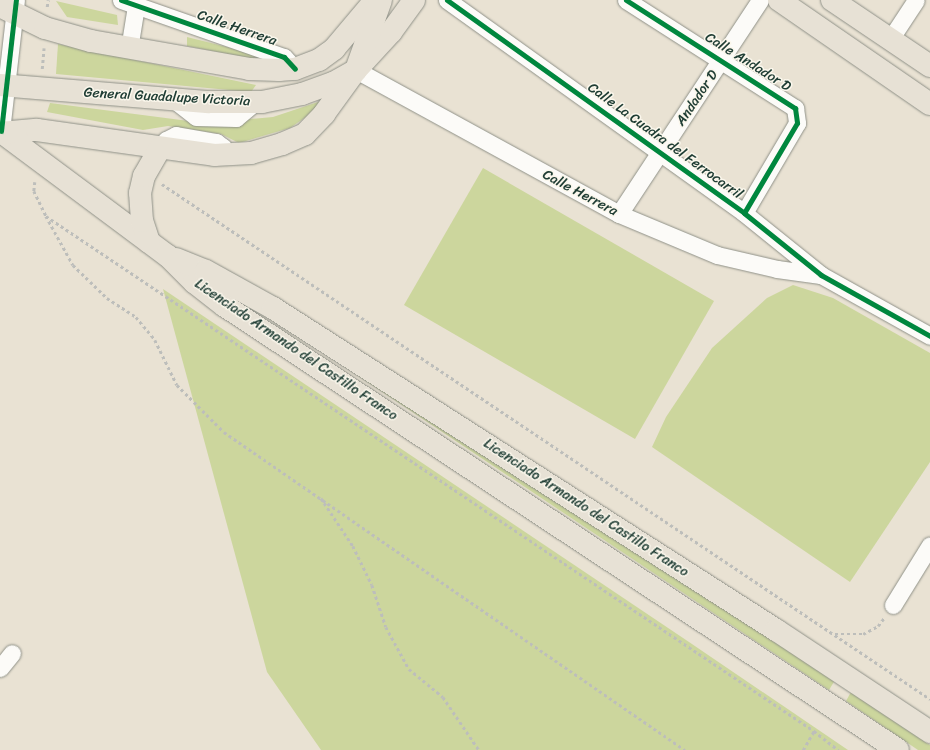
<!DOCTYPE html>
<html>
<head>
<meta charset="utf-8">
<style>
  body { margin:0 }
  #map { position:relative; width:930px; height:750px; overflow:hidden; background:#e9e2d3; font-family:Sriracha,sans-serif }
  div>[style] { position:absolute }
  .green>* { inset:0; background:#ccd69d }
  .path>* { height:2.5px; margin-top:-1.25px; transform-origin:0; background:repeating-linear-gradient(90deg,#bdbebb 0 3px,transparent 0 6px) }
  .roads { filter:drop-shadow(0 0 1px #8f9188) drop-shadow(0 0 1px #8f9188) }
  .minor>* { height:17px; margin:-8.5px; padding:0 8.5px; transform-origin:8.5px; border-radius:8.5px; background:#fcfbf8 }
  .major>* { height:22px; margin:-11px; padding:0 11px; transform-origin:11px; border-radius:11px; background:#e7e1d5 }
  .cycleway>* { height:5px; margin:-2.5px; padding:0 2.5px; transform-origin:2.5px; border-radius:2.5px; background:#00873e }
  span { translate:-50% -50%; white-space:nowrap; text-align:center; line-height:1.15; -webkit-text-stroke:3px #fbf7ec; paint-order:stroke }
  .street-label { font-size:14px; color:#1f3d34 }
</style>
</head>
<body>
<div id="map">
  <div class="green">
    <i style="clip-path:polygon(56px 1px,117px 15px,118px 25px,67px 17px)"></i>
    <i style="clip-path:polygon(187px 37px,267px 57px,253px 59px,187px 46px)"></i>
    <i style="clip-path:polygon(58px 44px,256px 85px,251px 92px,56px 74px)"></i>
    <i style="clip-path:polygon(324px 100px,316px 110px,290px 128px,239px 143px,221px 134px,168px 126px,143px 130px,47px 112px,50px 103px,204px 123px,273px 117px)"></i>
    <i style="clip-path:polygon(483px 168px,714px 301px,635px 439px,404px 305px)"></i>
    <i style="clip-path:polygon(793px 285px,833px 298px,930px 353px,930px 462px,850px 582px,652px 447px,666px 417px,712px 348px,767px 298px)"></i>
    <i style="clip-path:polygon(163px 289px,689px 642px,848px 750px,321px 750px,267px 672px)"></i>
    <i style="clip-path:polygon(294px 333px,835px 680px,829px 690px)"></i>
    <i style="clip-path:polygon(851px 692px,930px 745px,930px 750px,918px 750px,846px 701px)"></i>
  </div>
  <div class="path">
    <i style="left:47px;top:7px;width:7px;rotate:-82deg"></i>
    <i style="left:42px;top:69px;width:21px;rotate:-85deg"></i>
    <i style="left:35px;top:182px;width:9px;rotate:96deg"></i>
    <i style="left:34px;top:191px;width:28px;rotate:64deg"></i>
    <i style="left:46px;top:216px;width:925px;rotate:33.84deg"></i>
    <i style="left:814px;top:731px;width:31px;rotate:38deg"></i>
    <i style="left:162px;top:184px;width:925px;rotate:33.84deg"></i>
    <i style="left:46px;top:216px;width:56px;rotate:61.1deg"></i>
    <i style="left:73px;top:265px;width:47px;rotate:44.1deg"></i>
    <i style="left:107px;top:298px;width:35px;rotate:33deg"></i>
    <i style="left:136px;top:317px;width:30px;rotate:50deg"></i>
    <i style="left:155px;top:340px;width:50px;rotate:63.9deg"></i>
    <i style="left:177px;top:385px;width:66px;rotate:45deg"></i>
    <i style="left:224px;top:432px;width:560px;rotate:34.6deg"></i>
    <i style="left:321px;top:498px;width:58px;rotate:56.3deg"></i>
    <i style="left:353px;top:546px;width:43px;rotate:64deg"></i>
    <i style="left:372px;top:585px;width:44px;rotate:71.6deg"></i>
    <i style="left:386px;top:627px;width:48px;rotate:61.3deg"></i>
    <i style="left:409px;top:669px;width:44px;rotate:39.5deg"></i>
    <i style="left:443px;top:697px;width:64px;rotate:55.8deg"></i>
    <i style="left:835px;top:634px;width:28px"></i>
    <i style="left:863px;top:634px;width:17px;rotate:-28deg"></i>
    <i style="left:878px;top:626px;width:10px;rotate:-53deg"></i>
    <i style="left:803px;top:750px;width:22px;rotate:-60deg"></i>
  </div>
  <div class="roads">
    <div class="minor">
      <i style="left:121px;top:0;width:173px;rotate:19.3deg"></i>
      <i style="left:284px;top:57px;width:16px;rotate:47deg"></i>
      <i style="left:447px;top:0;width:365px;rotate:35.6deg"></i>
      <i style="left:744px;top:213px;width:99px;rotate:38.8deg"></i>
      <i style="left:821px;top:275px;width:125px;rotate:29.2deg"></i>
      <i style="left:626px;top:0;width:201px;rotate:32.6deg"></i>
      <i style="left:795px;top:108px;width:15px;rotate:82deg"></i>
      <i style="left:797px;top:123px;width:104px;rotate:120.5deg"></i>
      <i style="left:891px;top:38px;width:45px;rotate:-56.7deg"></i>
      <i style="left:129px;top:49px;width:44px;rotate:-80.8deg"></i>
      <i style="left:356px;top:70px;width:300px;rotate:28.7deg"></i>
      <i style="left:619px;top:214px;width:106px;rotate:22.7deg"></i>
      <i style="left:717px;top:255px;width:62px;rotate:13.1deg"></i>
      <i style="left:777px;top:269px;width:44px;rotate:7.8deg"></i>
      <i style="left:173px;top:99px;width:29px;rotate:38deg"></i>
      <i style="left:196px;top:117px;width:40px;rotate:1.4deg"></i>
      <i style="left:236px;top:118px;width:25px;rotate:-40deg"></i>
      <i style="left:1px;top:131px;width:132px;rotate:-83.5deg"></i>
      <i style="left:160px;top:148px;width:10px;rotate:-53deg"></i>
      <i style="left:166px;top:140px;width:11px;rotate:-27deg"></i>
      <i style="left:176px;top:135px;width:41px;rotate:9.9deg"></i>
      <i style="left:216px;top:142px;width:9px;rotate:36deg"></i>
      <i style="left:223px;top:147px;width:9px;rotate:69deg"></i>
      <i style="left:619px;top:214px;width:256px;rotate:-56.6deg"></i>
      <i style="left:893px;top:605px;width:70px;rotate:-58.3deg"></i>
      <i style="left:0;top:668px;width:19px;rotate:-51deg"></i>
    </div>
    <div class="major">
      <i style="left:779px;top:0;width:183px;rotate:34.6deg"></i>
      <i style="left:832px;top:0;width:118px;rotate:34deg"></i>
      <i style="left:0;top:6px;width:50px;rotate:26.1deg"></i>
      <i style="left:45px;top:28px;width:48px;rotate:15.8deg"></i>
      <i style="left:91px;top:41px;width:160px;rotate:10deg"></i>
      <i style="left:249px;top:69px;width:30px;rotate:2deg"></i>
      <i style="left:279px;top:70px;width:16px;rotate:-4deg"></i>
      <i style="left:295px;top:69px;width:26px;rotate:-21deg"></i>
      <i style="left:319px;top:60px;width:19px;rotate:-36deg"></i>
      <i style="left:334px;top:49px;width:59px;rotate:-49.8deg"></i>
      <i style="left:0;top:85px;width:210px;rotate:4.7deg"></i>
      <i style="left:209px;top:102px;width:53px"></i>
      <i style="left:262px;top:102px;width:41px;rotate:-11.3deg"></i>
      <i style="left:302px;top:94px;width:33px;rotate:-20deg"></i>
      <i style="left:333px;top:83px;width:26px;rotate:-29deg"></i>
      <i style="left:356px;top:70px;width:52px;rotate:-47.4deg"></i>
      <i style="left:391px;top:32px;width:39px;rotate:-54deg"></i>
      <i style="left:0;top:131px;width:209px;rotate:36.7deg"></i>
      <i style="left:168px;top:256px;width:37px;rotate:45deg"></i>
      <i style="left:194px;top:282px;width:39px;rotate:38deg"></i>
      <i style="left:225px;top:306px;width:806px;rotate:33.41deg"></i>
      <i style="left:0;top:133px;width:37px;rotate:-5deg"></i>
      <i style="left:37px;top:130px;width:179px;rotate:8deg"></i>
      <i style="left:214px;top:155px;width:37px;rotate:-3deg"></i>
      <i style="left:251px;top:153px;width:32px;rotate:-16deg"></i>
      <i style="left:282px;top:144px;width:25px;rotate:-23deg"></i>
      <i style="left:305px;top:134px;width:28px;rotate:-46deg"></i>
      <i style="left:324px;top:114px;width:54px;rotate:-54deg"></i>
      <i style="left:356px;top:70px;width:74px;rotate:-70.3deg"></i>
      <i style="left:149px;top:242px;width:22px;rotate:-108deg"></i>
      <i style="left:142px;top:221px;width:28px;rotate:-94deg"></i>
      <i style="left:140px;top:193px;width:17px;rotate:-77deg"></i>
      <i style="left:144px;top:176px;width:32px;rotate:-60deg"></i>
      <i style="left:176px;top:259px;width:32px;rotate:22deg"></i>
      <i style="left:206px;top:271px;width:77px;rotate:28.9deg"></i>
      <i style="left:273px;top:308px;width:597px;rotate:32.63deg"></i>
      <i style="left:776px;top:630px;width:185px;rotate:33.5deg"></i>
    </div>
  </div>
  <div class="cycleway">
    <i style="left:121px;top:0;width:173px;rotate:19.3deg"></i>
    <i style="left:284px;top:57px;width:16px;rotate:47deg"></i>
    <i style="left:447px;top:0;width:365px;rotate:35.6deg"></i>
    <i style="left:744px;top:213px;width:99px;rotate:38.8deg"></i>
    <i style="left:821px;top:275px;width:125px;rotate:29.2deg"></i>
    <i style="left:626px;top:0;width:201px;rotate:32.6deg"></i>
    <i style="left:795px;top:108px;width:15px;rotate:82deg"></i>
    <i style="left:797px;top:123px;width:104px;rotate:120.5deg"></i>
    <i style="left:1px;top:131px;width:132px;rotate:-83.5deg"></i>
  </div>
  <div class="street-label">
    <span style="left:237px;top:28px;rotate:19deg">Calle Herrera</span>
    <span style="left:748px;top:62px;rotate:32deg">Calle Andador D</span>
    <span style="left:167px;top:97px;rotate:3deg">General Guadalupe Victoria</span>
    <span style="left:697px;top:98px;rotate:-56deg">Andador D</span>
    <span style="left:665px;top:141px;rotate:36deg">Calle La Cuadra del Ferrocarril</span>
    <span style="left:580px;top:193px;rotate:28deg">Calle Herrera</span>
    <span style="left:296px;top:350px;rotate:34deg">Licenciado Armando del Castillo Franco</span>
    <span style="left:586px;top:508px;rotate:33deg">Licenciado Armando del Castillo Franco</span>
  </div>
</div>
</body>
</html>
